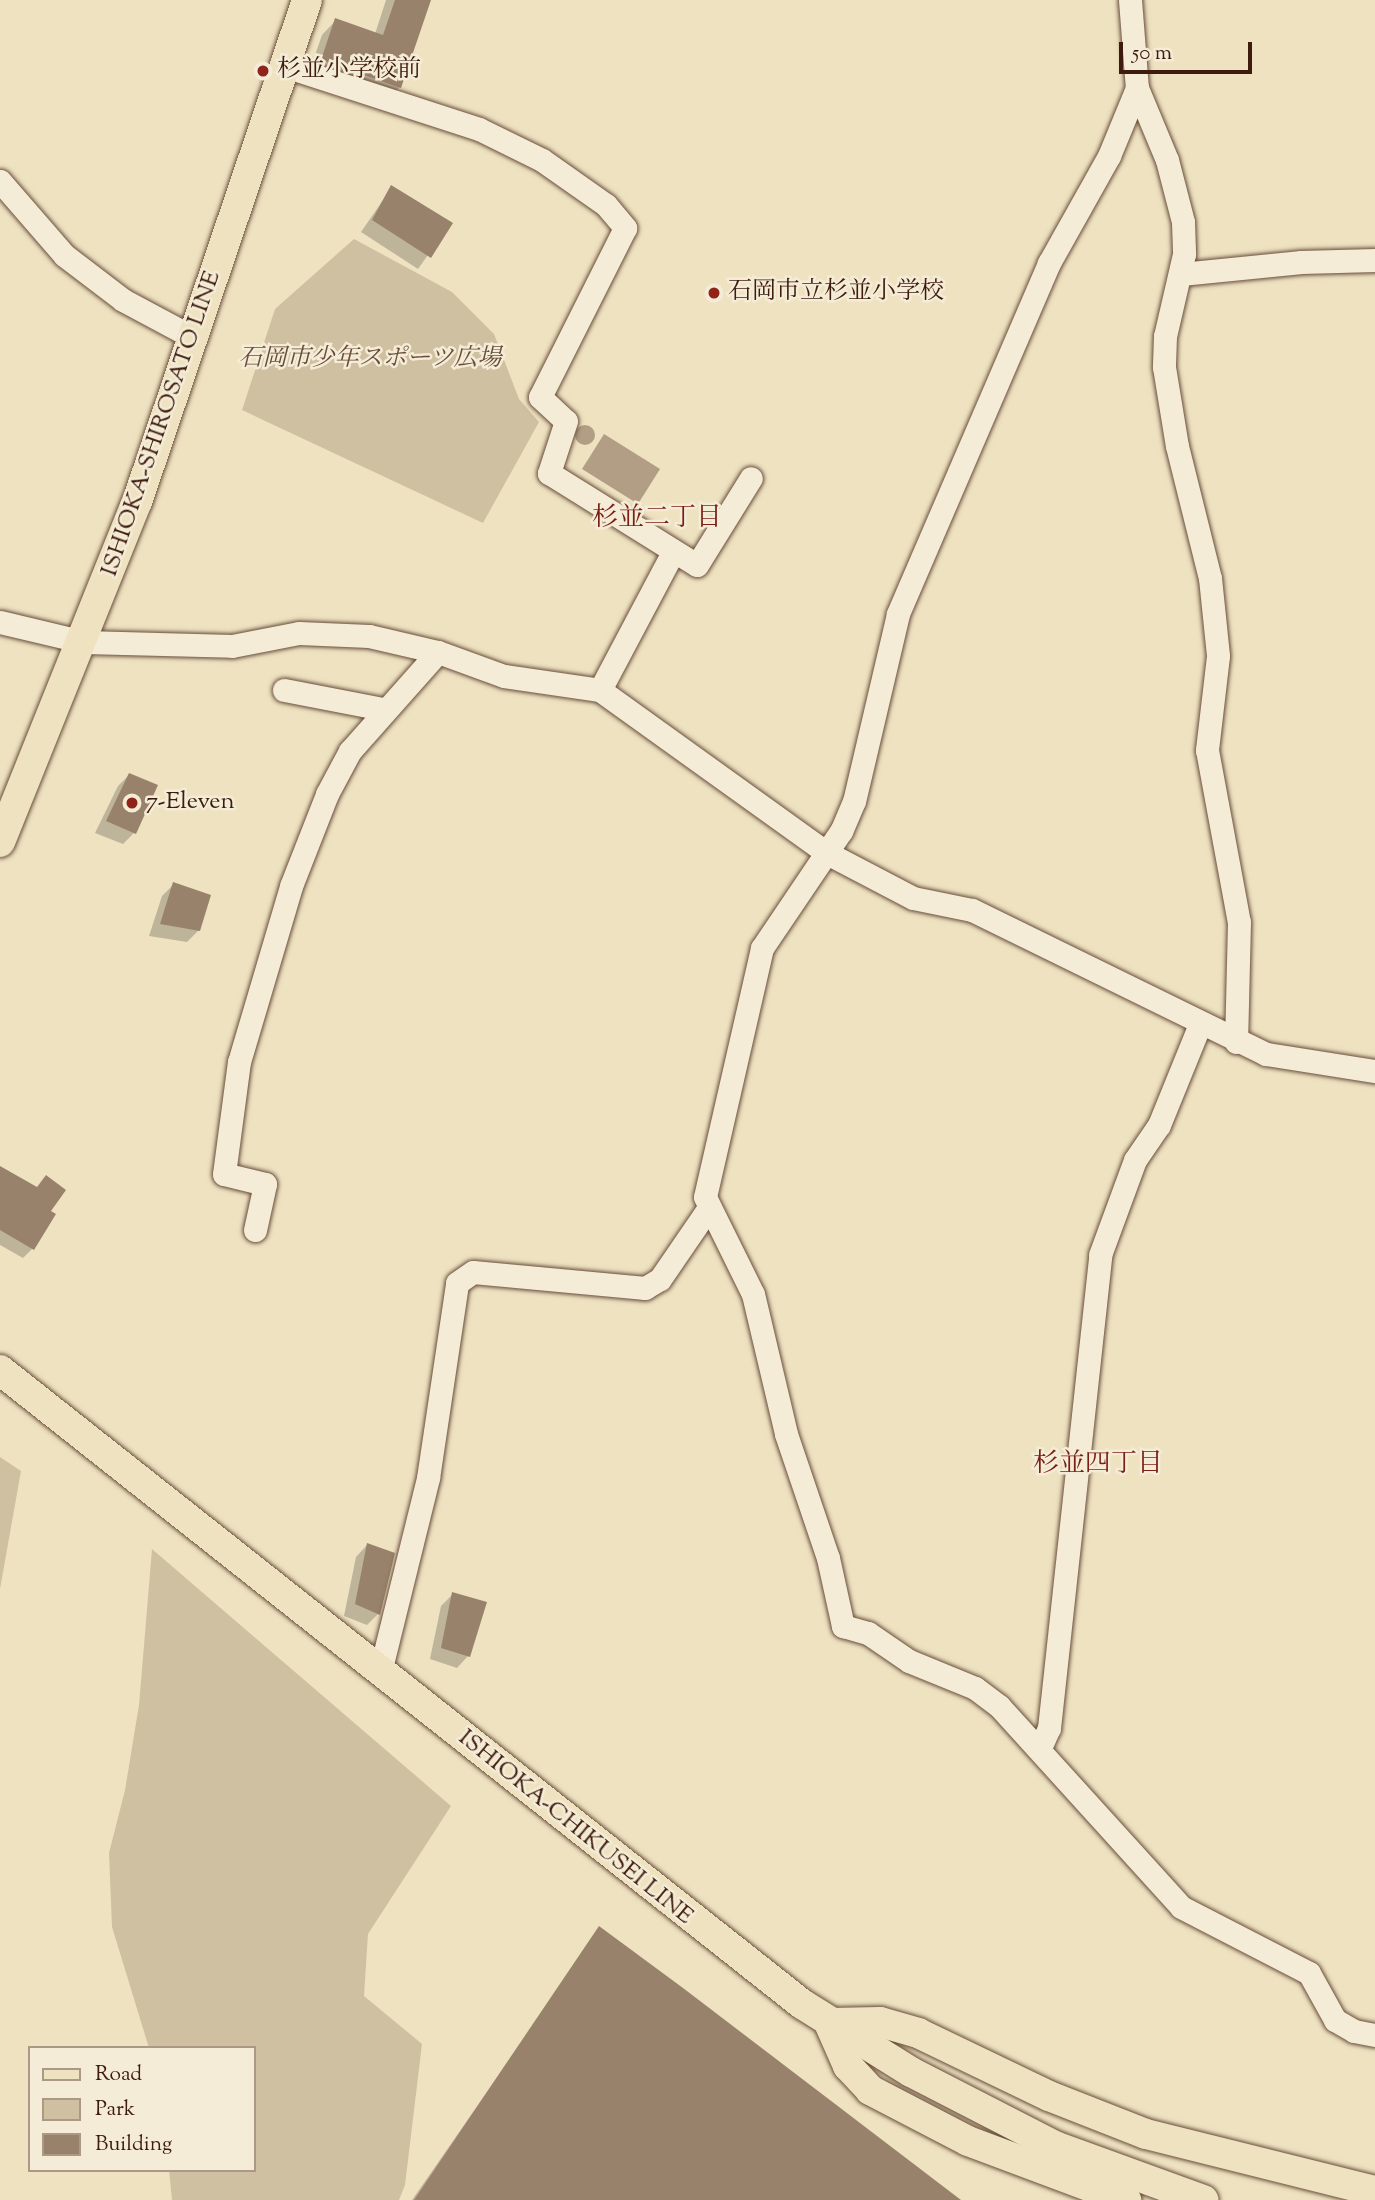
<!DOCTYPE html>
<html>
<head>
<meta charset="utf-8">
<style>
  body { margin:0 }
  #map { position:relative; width:1375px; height:2200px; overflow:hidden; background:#eee2c1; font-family:"Sorts Mill Goudy","Noto Serif JP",serif }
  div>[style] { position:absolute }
  .green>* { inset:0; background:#d0c0a2 }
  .water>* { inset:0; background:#b29e84 }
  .round { border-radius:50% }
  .shadow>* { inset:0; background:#0003 }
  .building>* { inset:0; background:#99826b }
  .roads { filter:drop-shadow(0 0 2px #694d3a) drop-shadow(0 0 2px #694d3a) }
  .minor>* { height:23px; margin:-11.5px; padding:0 11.5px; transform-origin:11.5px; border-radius:11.5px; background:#f4ecd7 }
  .major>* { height:30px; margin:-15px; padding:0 15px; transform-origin:15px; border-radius:15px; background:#eee2c1 }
  .dots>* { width:19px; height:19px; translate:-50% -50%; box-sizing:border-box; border:4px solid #f4ecd7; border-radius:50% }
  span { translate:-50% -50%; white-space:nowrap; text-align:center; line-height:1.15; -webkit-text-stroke:5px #f4ecd7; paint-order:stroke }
  .poi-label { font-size:24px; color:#3d1b0d }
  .left { translate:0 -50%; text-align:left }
  .park-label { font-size:24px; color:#694d3a; font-style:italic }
  .street-label { font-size:24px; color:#3d1b0d }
  .neighbourhood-label { font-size:26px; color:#7a1f14 }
  .legend { position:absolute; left:28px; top:2046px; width:228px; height:126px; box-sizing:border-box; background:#f4ecd7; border:2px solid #ab9886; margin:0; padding:9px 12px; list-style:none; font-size:21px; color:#3d1b0d }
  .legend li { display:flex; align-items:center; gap:14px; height:35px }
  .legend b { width:35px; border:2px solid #ab9886 }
  .scale { position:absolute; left:1119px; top:42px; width:133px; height:32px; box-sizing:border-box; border:4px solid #3d1b0d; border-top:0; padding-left:9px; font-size:21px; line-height:24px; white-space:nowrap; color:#3d1b0d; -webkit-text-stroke:5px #f4ecd7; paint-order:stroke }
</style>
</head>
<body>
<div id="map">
  <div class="green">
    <i style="clip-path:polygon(354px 239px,452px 292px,494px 334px,519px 399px,539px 422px,483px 523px,242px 410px,275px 309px)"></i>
    <i style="clip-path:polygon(0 1457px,21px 1471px,0 1589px)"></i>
    <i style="clip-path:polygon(152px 1549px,451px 1806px,368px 1934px,364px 1996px,422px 2044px,405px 2185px,399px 2200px,172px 2200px,169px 2170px,254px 2170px,254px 2048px,149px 2048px,112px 1927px,109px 1853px,125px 1790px,139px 1705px)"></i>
  </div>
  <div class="water">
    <i class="round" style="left:575px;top:425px;width:20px;height:20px"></i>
    <i style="clip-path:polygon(604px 434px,660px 469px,638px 504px,582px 469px)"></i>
  </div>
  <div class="shadow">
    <i style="clip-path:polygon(386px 0,429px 0,400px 87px,386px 101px,308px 75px,322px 35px,336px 20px,375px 34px)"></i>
    <i style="clip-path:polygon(392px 187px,450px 224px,418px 269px,361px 232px)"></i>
    <i style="clip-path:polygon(129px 775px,134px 833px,123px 844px,95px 833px,118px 786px)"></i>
    <i style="clip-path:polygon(174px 884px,199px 930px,187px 942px,149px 936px,162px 896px)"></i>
    <i style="clip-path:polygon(0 1167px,48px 1211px,32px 1249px,23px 1258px,0 1245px)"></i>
    <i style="clip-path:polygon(367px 1545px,378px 1614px,367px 1625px,344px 1616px,356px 1557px)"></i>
    <i style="clip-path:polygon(453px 1594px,468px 1656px,457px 1668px,430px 1659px,441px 1606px)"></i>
    <i style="clip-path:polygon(600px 1929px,958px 2200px,412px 2200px)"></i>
  </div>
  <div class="building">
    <i style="clip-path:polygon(395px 0,431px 0,401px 88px,321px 60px,335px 18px,383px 35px)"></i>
    <i style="clip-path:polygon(391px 185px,453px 223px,431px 258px,372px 220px)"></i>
    <i style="clip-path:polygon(129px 773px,158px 785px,136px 834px,106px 821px)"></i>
    <i style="clip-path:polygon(173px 882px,211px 895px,200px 931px,160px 924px)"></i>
    <i style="clip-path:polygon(0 1166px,37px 1187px,46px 1175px,66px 1190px,51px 1211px,56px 1214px,34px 1250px,0 1230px)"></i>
    <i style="clip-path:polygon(367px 1543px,395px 1553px,380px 1615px,355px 1604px)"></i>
    <i style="clip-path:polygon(452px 1592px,487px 1602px,470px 1657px,441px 1648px)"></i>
    <i style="clip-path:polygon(599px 1926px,683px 1988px,961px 2200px,414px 2200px)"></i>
  </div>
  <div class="roads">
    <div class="minor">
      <i style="left:1130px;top:0;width:88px;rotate:85.5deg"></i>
      <i style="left:1137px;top:88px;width:78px;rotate:67.4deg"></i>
      <i style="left:1167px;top:160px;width:64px;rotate:75.5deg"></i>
      <i style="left:1183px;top:222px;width:32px;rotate:88deg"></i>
      <i style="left:1184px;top:254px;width:84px;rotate:103deg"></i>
      <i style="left:1165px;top:336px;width:31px;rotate:92deg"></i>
      <i style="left:1164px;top:367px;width:80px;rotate:80.7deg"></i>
      <i style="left:1177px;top:446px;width:136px;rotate:76deg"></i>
      <i style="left:1210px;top:578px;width:78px;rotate:84.1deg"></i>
      <i style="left:1218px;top:656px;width:95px;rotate:96.7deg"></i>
      <i style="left:1207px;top:750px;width:175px;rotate:79.5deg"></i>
      <i style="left:1239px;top:922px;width:120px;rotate:91.4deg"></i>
      <i style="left:285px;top:66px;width:204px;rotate:18deg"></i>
      <i style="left:479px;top:129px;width:70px;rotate:26.2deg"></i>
      <i style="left:542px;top:160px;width:78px;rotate:35.1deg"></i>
      <i style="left:606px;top:205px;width:30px;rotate:50deg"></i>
      <i style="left:625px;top:228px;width:189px;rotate:116.7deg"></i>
      <i style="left:540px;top:397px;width:35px;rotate:43deg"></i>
      <i style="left:566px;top:421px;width:55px;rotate:108.1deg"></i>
      <i style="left:549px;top:473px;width:174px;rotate:31.9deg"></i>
      <i style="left:697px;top:565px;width:102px;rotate:-58.2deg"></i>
      <i style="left:1137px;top:88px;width:74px;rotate:112.4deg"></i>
      <i style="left:1109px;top:156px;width:123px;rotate:119.3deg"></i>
      <i style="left:1049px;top:263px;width:382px;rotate:113.3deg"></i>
      <i style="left:898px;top:614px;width:192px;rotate:103.2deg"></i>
      <i style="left:854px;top:801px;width:33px;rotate:113deg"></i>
      <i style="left:841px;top:831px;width:141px;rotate:124deg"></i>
      <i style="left:762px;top:948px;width:255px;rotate:102.9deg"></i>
      <i style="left:705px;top:1197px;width:108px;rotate:63.7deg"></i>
      <i style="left:753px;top:1294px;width:144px;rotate:76.7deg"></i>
      <i style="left:786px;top:1434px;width:131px;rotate:71.3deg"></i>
      <i style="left:828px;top:1558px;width:70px;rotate:77.6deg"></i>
      <i style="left:843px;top:1626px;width:26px;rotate:16deg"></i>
      <i style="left:868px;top:1633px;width:50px;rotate:34.3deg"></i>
      <i style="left:909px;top:1661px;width:71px;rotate:22.2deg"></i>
      <i style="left:975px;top:1688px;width:30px;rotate:37deg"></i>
      <i style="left:999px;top:1706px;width:271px;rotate:47.8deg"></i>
      <i style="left:1181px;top:1907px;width:144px;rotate:27.3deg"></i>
      <i style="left:1309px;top:1973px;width:54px;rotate:61deg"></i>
      <i style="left:1335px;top:2020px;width:22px;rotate:30deg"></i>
      <i style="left:1354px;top:2031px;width:21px;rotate:11deg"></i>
      <i style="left:0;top:181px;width:98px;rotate:49.1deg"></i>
      <i style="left:64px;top:255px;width:74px;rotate:37.3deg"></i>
      <i style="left:123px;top:300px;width:81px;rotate:28.2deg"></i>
      <i style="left:1181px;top:274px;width:121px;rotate:-5.7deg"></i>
      <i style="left:1301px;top:262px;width:74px;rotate:-1.5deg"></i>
      <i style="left:0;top:622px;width:86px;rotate:13.4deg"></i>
      <i style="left:84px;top:642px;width:148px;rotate:1.5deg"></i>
      <i style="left:232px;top:646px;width:68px;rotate:-11deg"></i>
      <i style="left:299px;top:633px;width:70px;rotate:2.5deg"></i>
      <i style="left:369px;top:636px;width:71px;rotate:13.1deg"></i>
      <i style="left:438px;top:652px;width:70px;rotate:20deg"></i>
      <i style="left:504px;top:676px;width:97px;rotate:8.3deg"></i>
      <i style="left:600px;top:690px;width:279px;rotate:35.7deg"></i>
      <i style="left:827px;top:853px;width:97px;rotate:27.6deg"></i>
      <i style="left:913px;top:898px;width:60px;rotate:11.5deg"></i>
      <i style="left:972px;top:910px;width:327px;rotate:26.1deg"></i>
      <i style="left:1266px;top:1054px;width:110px;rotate:8.9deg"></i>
      <i style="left:284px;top:690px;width:101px;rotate:10.9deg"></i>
      <i style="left:600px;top:690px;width:156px;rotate:-62.1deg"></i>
      <i style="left:255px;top:1230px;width:47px;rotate:-77.7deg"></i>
      <i style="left:265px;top:1184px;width:42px;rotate:-166.3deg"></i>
      <i style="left:224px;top:1174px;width:113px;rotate:-82.4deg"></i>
      <i style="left:239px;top:1062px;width:184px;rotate:-73.5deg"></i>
      <i style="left:291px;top:886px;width:99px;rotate:-68.6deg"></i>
      <i style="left:327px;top:794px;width:49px;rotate:-61.9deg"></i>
      <i style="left:350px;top:751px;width:132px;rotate:-48.4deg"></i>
      <i style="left:380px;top:1672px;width:200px;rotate:-76.1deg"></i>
      <i style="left:428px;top:1478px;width:197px;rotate:-81.5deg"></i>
      <i style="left:457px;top:1283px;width:19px;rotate:-35deg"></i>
      <i style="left:473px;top:1272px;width:173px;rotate:5.3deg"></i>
      <i style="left:645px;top:1288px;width:17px;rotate:-31deg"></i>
      <i style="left:660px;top:1279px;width:85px;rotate:-55.6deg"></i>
      <i style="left:1040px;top:1748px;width:22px;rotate:-66deg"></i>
      <i style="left:1049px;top:1728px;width:476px;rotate:-83.8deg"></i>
      <i style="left:1100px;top:1255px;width:101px;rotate:-69.8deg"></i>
      <i style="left:1135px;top:1160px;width:42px;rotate:-55.6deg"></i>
      <i style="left:1159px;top:1125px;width:109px;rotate:-67.9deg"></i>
    </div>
    <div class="major">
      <i style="left:0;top:842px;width:367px;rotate:-68.1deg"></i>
      <i style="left:137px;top:502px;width:530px;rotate:-71.29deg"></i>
      <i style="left:0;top:1370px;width:1022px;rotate:38.33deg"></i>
      <i style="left:802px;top:2004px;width:128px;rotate:32deg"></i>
      <i style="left:911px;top:2072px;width:162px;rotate:27.2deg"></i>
      <i style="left:1055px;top:2146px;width:158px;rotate:20deg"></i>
      <i style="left:829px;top:2023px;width:51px;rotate:-1.1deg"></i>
      <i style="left:880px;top:2022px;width:40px;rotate:16deg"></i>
      <i style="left:918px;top:2033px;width:145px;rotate:25.7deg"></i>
      <i style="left:1049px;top:2096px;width:104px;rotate:21.4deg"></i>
      <i style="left:1146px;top:2134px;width:235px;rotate:14deg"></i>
      <i style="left:829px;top:2023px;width:47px;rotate:66.2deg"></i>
      <i style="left:848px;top:2066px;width:33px;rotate:47deg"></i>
      <i style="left:870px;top:2090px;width:110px;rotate:27.5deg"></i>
      <i style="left:968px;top:2141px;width:169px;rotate:20.5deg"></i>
    </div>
  </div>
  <div class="dots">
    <i style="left:263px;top:71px;background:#8f2418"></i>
    <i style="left:714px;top:293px;background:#8f2418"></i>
    <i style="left:132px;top:803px;background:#8f2418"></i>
  </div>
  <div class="poi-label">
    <span class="left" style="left:277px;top:71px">杉並小学校前</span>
    <span class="left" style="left:728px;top:293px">石岡市立杉並小学校</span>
    <span class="left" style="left:146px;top:803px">7-Eleven</span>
  </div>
  <div class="park-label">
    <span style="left:370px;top:360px">石岡市少年スポーツ広場</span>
  </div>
  <div class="street-label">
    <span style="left:162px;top:424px;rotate:-71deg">ISHIOKA-SHIROSATO LINE</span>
    <span style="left:575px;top:1828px;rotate:39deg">ISHIOKA-CHIKUSEI LINE</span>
  </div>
  <div class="neighbourhood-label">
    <span style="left:657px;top:519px">杉並二丁目</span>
    <span style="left:1098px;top:1465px">杉並四丁目</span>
  </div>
  <ul class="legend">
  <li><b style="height:9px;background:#eee2c1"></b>Road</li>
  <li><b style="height:19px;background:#d0c0a2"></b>Park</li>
  <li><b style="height:19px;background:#99826b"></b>Building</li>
  </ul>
  <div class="scale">50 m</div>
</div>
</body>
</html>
